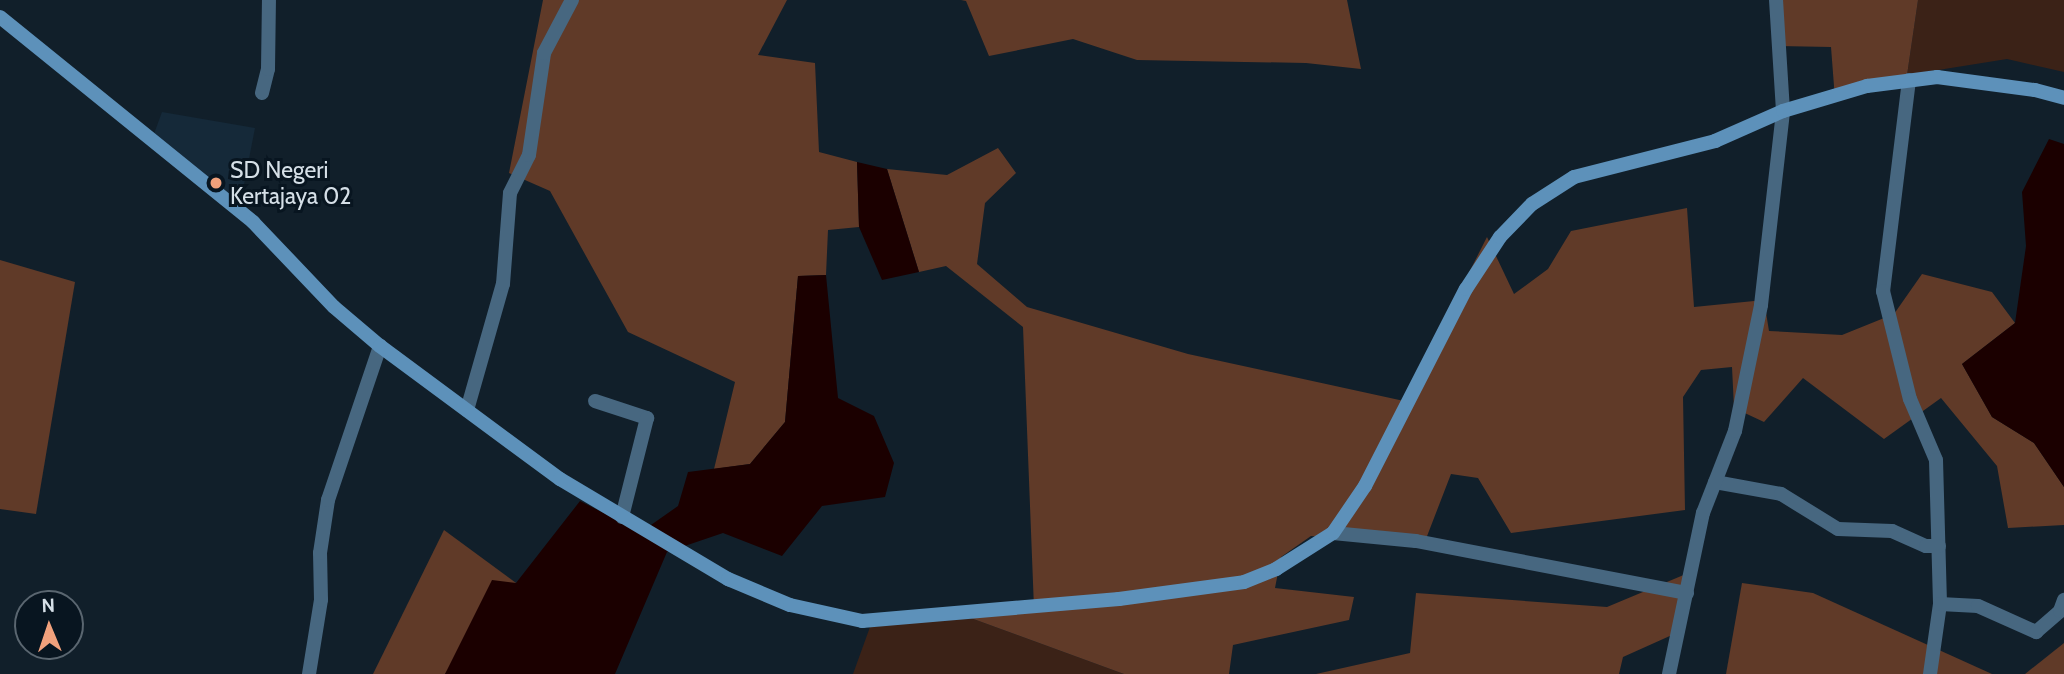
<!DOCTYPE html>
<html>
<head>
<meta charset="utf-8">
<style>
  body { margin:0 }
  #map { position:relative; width:2064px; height:674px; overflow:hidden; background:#111f2a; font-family:Cabin,sans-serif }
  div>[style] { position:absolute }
  .built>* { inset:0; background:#152939 }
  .green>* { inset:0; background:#3b2217 }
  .forest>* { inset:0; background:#603a28 }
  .water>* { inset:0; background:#1b0000 }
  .street>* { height:14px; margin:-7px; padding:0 7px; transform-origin:7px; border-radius:7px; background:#476780 }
  .secondary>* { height:14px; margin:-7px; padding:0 7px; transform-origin:7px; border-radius:7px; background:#5d91ba }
  .dots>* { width:19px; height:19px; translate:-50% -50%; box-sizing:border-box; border:4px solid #081520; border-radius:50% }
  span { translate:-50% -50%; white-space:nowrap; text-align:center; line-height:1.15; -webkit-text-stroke:6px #081520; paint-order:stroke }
  .poi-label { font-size:23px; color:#d5dfe7 }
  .left { translate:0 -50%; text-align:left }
  .north { position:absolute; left:14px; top:590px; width:70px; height:70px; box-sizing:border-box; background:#081520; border:2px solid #5a6670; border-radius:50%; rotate:358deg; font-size:19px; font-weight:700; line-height:28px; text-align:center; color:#d5dfe7 }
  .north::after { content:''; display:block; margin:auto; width:24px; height:32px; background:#f1a17c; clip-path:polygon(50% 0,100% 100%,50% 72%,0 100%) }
</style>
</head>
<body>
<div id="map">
  <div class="built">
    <i style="clip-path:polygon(162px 112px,255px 128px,240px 205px,151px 142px)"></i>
  </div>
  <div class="green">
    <i style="clip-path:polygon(1918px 0,2064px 0,2064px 72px,2007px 59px,1907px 75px)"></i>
    <i style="clip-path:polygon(968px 617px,1124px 674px,853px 674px,870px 627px)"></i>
  </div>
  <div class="forest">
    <i style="clip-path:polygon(543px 0,787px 0,758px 55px,815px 63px,819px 152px,857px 162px,859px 227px,828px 230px,826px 275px,798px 276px,785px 422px,750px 464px,714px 469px,735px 382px,628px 332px,550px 191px,509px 173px)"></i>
    <i style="clip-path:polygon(961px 0,1347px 0,1361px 69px,1306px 63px,1137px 60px,1073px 39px,989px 56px,966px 1px)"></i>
    <i style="clip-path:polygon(1772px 0,1918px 0,1907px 75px,1835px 99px,1831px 47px,1778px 46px)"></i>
    <i style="clip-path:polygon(998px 148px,1016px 173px,985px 203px,977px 264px,1027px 307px,1188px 354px,1404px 401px,1487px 237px,1514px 294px,1548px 269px,1571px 231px,1687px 208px,1694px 307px,1764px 300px,1769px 331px,1842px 335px,1894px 314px,1922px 274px,1992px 292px,2015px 323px,1962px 364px,1992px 417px,2034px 443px,2064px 487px,2064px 525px,2008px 528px,1997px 466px,1941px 398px,1884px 439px,1803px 378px,1764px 422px,1734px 408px,1732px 367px,1701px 370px,1683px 397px,1685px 510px,1511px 533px,1478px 478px,1451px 474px,1424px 544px,1311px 536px,1281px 557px,1275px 588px,1354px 597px,1349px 620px,1233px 645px,1229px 674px,1124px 674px,968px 617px,1034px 608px,1023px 327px,946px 266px,919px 272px,887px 169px,947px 175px)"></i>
    <i style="clip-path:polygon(0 260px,75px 282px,36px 514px,0 509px)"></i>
    <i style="clip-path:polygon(444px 530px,516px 583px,445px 674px,373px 674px)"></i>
    <i style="clip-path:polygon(1686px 574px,1672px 635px,1623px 657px,1619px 674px,1316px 674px,1410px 653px,1416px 593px,1607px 607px)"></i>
    <i style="clip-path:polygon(1742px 583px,1813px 593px,1992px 674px,1726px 674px)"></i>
    <i style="clip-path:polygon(2064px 643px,2064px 674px,2025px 674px)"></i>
  </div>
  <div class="water">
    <i style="clip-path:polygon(2049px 139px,2064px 144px,2064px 487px,2034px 443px,1992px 417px,1962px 364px,2015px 323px,2026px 246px,2022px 192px)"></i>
    <i style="clip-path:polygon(857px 162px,887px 169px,919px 272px,882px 280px,859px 227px)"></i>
    <i style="clip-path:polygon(826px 275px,838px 398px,874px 416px,894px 463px,885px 497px,822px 506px,782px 556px,723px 533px,667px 552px,615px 674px,445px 674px,492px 580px,516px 583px,580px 501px,641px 532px,678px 506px,688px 472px,750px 464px,785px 422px,798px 276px)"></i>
  </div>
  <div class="street">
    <i style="left:1909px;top:80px;width:213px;rotate:97deg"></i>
    <i style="left:1883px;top:291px;width:111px;rotate:76deg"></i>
    <i style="left:1910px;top:399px;width:66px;rotate:66.9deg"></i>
    <i style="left:1936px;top:460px;width:144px;rotate:88.4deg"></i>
    <i style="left:1940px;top:604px;width:71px;rotate:98.1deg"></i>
    <i style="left:262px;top:93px;width:25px;rotate:-76deg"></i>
    <i style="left:268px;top:69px;width:69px;rotate:-89.2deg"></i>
    <i style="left:595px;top:401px;width:55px;rotate:18.1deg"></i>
    <i style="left:647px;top:418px;width:102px;rotate:104.2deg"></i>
    <i style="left:467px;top:410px;width:131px;rotate:-74.1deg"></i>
    <i style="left:503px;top:284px;width:91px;rotate:-85.6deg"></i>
    <i style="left:510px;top:193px;width:42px;rotate:-63.4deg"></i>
    <i style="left:529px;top:155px;width:103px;rotate:-81.6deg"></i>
    <i style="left:544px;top:53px;width:60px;rotate:-62.2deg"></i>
    <i style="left:1715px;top:482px;width:67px;rotate:10.3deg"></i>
    <i style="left:1781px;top:494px;width:67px;rotate:31.6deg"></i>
    <i style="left:1838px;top:529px;width:54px;rotate:2.1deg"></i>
    <i style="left:1892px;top:531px;width:37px;rotate:24deg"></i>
    <i style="left:1926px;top:546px;width:13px"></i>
    <i style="left:1333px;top:533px;width:83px;rotate:5.5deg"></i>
    <i style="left:1416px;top:541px;width:276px;rotate:10.9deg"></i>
    <i style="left:1940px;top:604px;width:38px;rotate:3deg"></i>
    <i style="left:1978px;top:606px;width:64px;rotate:24.1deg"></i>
    <i style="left:2036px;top:632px;width:32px;rotate:-41deg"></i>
    <i style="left:2060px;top:611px;width:12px;rotate:-70deg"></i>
    <i style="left:309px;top:674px;width:75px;rotate:-80.8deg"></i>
    <i style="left:321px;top:600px;width:47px;rotate:-91.2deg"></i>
    <i style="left:320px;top:553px;width:54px;rotate:-81.4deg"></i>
    <i style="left:328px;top:500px;width:163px;rotate:-71.3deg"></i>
    <i style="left:1669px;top:674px;width:165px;rotate:-78.1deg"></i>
    <i style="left:1703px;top:513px;width:88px;rotate:-68.7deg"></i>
    <i style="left:1735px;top:431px;width:129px;rotate:-78.3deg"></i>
    <i style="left:1761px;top:305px;width:195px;rotate:-83.5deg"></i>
    <i style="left:1783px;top:111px;width:111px;rotate:-93.6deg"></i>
  </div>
  <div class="secondary">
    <i style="left:0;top:17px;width:326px;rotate:39deg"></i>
    <i style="left:253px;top:222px;width:117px;rotate:46.4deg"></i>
    <i style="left:334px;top:307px;width:60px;rotate:40.3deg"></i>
    <i style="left:380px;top:346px;width:224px;rotate:36.5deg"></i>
    <i style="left:560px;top:479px;width:196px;rotate:30.8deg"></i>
    <i style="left:728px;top:579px;width:67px;rotate:22.8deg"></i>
    <i style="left:790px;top:605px;width:74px;rotate:12.5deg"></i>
    <i style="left:862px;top:621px;width:258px;rotate:-4.9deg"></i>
    <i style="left:1119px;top:599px;width:126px;rotate:-7.7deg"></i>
    <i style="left:1244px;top:582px;width:35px;rotate:-22deg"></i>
    <i style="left:1276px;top:569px;width:67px;rotate:-32.3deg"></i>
    <i style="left:1333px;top:533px;width:57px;rotate:-55.8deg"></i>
    <i style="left:1365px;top:486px;width:221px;rotate:-62.9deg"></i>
    <i style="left:1466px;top:289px;width:62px;rotate:-56.8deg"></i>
    <i style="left:1500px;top:237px;width:46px;rotate:-45.9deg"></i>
    <i style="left:1532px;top:204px;width:50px;rotate:-32.7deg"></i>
    <i style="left:1574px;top:177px;width:146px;rotate:-14.3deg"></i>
    <i style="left:1715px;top:141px;width:74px;rotate:-23.8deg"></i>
    <i style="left:1783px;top:111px;width:88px;rotate:-16.6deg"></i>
    <i style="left:1867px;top:86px;width:71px;rotate:-7.3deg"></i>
    <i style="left:1937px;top:77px;width:99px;rotate:7.6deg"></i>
    <i style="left:2035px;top:90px;width:30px;rotate:15deg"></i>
  </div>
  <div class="dots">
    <i style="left:216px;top:183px;background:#f1a17c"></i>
  </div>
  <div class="poi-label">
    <span class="left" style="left:230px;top:183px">SD Negeri<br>Kertajaya 02</span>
  </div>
  <div class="north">N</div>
</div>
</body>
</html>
